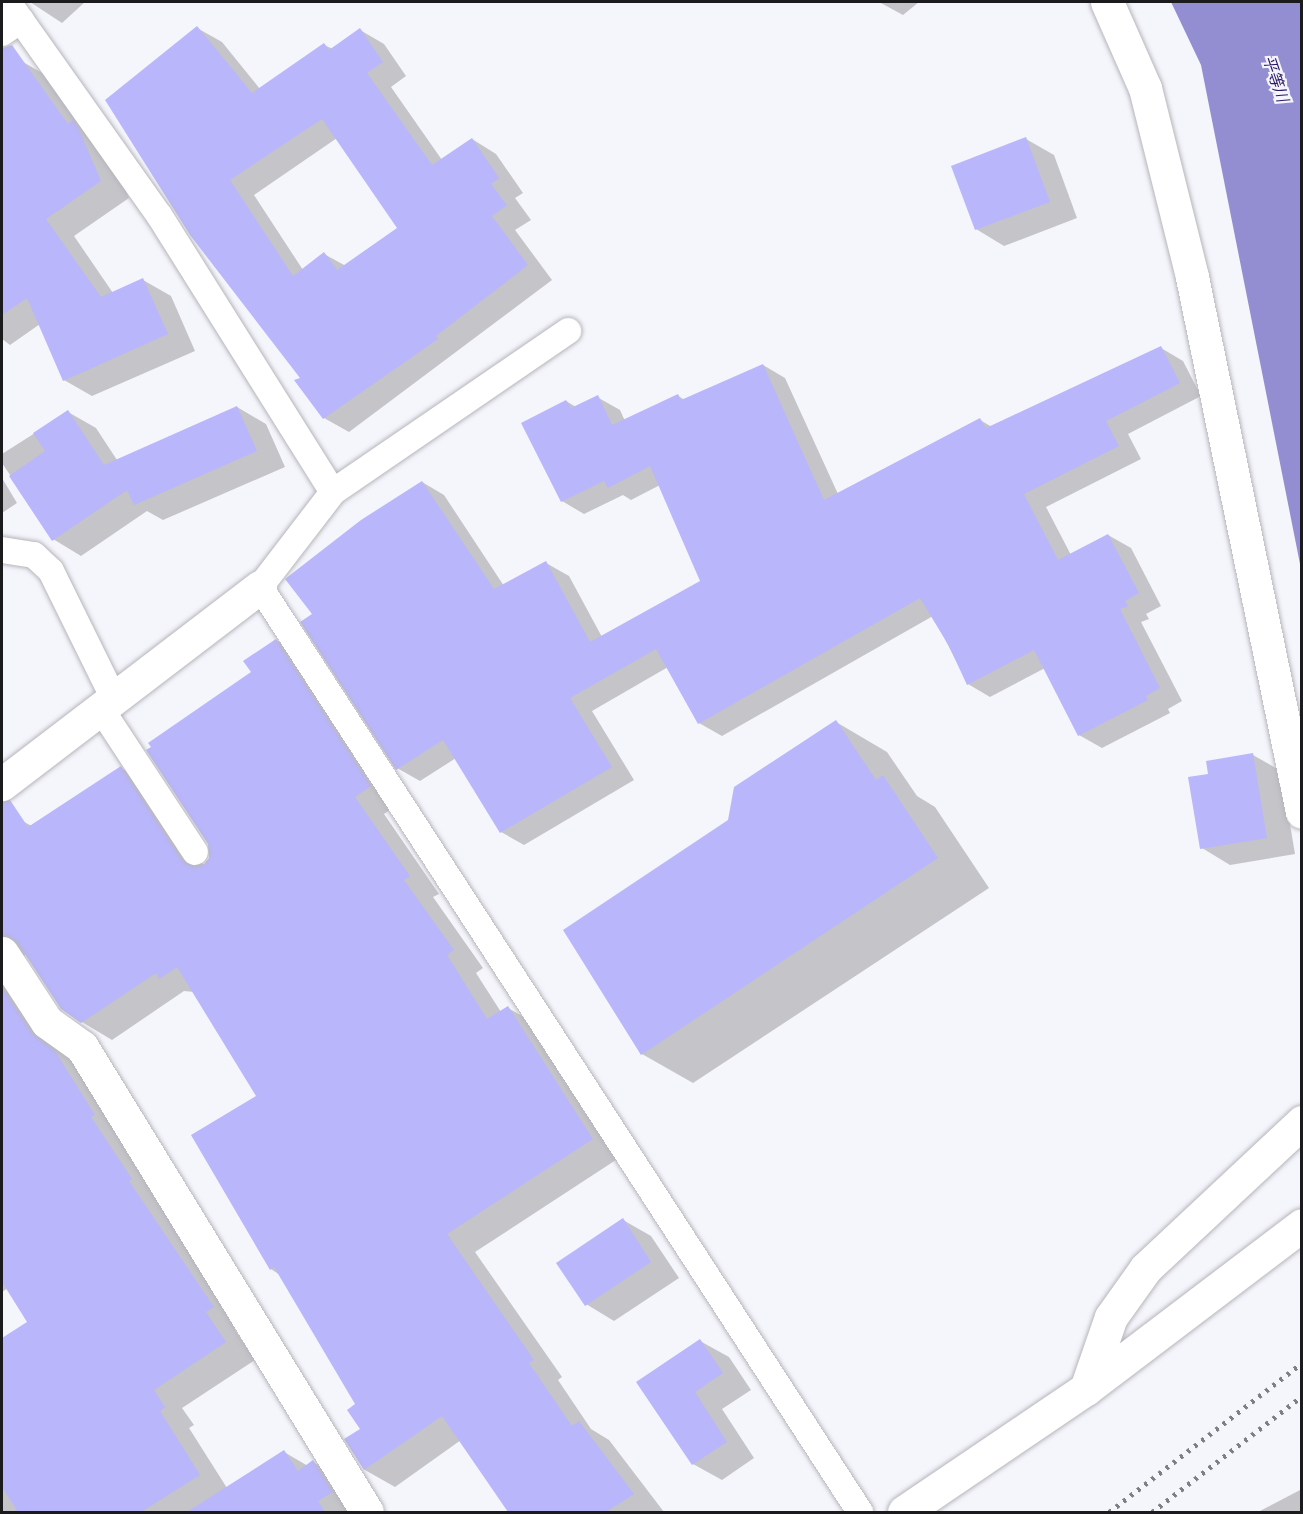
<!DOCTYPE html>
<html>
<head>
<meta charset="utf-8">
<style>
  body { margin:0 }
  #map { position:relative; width:1303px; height:1514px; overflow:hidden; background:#f5f5fc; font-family:"Varela Round","Noto Sans JP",sans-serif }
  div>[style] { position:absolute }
  .water>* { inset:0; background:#938ed1 }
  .shadow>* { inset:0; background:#0003 }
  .building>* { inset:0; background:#bab6fb }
  .roads { filter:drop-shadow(0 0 2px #b5b5bb) drop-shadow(0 0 2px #b5b5bb) }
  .service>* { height:26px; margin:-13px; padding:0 13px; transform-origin:13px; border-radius:13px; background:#fff }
  .minor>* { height:33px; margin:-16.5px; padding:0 16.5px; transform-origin:16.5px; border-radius:16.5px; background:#fff }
  .tertiary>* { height:33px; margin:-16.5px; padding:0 16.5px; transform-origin:16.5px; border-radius:16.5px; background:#fff }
  .rail>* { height:4.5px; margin-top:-2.25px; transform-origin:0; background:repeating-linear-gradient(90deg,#7f7f83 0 3px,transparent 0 9px) }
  span { translate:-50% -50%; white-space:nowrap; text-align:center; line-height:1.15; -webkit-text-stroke:4.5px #f5f5fc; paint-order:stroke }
  .water-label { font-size:16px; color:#2b1866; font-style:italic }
  .frame { position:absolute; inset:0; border:3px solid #1b1b1d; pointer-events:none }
</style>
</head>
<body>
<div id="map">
  <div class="water">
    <i style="clip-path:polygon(1171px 2px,1301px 2px,1301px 569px,1201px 65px)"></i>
  </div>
  <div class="shadow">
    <i style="clip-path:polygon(30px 2px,85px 2px,62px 23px)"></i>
    <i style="clip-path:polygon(879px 2px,919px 2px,903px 15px)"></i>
    <i style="clip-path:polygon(evenodd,197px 28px,222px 42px,260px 89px,324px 45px,333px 49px,360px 30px,384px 44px,406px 76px,391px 87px,442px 160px,472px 139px,496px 154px,523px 193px,515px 198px,531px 220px,515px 230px,552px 280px,349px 432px,324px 418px,302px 378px,192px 234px,197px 28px,337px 138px,399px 229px,346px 266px,324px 254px,303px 270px,254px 195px,337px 138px)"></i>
    <i style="clip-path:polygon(23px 62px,51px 78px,104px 142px,129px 198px,74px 236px,113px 293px,143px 280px,171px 296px,195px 351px,92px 396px,64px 380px,40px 324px,10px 345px,2px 339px,2px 79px)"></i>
    <i style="clip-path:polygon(1026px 139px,1054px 155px,1077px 218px,1004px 246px,976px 229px)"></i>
    <i style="clip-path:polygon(1161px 348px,1183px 361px,1201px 396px,1128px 434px,1141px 459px,1046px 507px,1071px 555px,1108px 535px,1131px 548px,1161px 606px,1146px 614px,1149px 619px,1141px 622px,1182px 701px,1168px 709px,1170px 713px,1102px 748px,1079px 735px,1045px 668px,990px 697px,968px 684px,933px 616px,722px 736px,699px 723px,668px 667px,592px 711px,634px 780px,524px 845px,501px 832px,456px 758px,420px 781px,397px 768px,314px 614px,422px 482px,444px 495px,504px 586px,546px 563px,569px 576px,602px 637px,702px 581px,660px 485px,631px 500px,623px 495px,584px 514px,562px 501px,566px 401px,576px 407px,597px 397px,620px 410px,625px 421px,678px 396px,685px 400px,763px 365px,785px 378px,838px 494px,980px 420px,992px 427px)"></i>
    <i style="clip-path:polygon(237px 407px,266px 424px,285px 467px,163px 520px,147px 511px,81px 556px,53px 539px,2px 463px,2px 454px,68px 412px,96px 428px,117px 460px)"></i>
    <i style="clip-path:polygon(2px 478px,17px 503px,2px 513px)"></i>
    <i style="clip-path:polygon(276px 640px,305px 658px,400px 803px,384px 814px,439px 894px,433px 897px,483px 968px,476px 973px,501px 1012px,508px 1008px,538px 1025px,622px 1156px,475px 1252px,562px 1377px,558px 1380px,591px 1429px,609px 1440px,664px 1512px,505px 1512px,508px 1511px,461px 1440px,395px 1487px,365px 1470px,346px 1440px,362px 1429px,357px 1404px,280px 1275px,271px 1269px,258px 1097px,194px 992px,184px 991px,112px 1040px,82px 1022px,27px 954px,14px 962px,243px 1324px,235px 1330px,255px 1360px,182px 1408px,194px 1425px,189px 1428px,227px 1488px,284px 1452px,308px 1466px,313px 1462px,343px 1479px,356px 1512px,239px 1512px,227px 1494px,198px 1512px,2px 1512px,2px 1344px,135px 1253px,113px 1219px,2px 1292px,2px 835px,22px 821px,32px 826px,121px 768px,151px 786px,204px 866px,210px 859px,253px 672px)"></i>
    <i style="clip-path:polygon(836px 722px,887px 752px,917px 796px,935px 807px,989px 888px,693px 1083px,642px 1054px)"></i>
    <i style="clip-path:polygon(1253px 755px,1281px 771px,1295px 854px,1230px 865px,1202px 848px,1210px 775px)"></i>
    <i style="clip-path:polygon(623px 1220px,651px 1236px,679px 1278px,614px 1321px,586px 1304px)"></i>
    <i style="clip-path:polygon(700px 1341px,729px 1357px,751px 1390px,722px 1409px,754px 1458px,722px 1480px,693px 1464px,638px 1382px)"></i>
    <i style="clip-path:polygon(1302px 1489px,1302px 1512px,1258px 1512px)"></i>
  </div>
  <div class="building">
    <i style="clip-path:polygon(evenodd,197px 26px,252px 93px,324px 43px,329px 50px,360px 28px,383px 62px,367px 73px,432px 165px,472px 138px,499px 178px,491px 184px,507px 205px,492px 216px,528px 265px,436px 336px,438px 339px,323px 419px,294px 380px,300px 378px,190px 235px,105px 100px,197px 26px,322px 119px,397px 228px,337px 270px,324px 252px,293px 276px,230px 180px,322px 119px)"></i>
    <i style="clip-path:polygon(12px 45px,68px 124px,73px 120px,77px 125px,101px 181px,46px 219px,101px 297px,143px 278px,168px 334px,63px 381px,27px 298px,2px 315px,2px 48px)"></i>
    <i style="clip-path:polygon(1026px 137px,1050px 202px,975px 230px,951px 166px)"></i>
    <i style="clip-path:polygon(1161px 346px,1180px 383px,1106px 421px,1119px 446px,1024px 494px,1058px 560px,1108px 534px,1139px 593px,1125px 601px,1128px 606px,1120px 609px,1160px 688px,1146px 696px,1148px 700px,1078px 736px,1034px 650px,967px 685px,949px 646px,920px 598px,698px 724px,656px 649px,570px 698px,612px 767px,500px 833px,443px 740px,396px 770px,300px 622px,312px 614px,285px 579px,361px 520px,422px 481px,494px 589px,546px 561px,590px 642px,700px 581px,650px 466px,608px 488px,604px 481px,561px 502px,521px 423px,566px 400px,571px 408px,598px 395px,612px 425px,678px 394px,681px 400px,763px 364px,824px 500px,980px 418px,986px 428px)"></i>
    <i style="clip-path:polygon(237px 406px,257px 451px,134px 505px,127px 490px,52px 541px,9px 476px,45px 451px,33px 433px,68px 410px,104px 465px)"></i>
    <i style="clip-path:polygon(276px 639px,371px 786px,355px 797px,410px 876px,404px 880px,454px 950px,447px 955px,487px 1019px,508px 1006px,593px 1139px,447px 1234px,534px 1360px,529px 1363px,572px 1426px,579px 1421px,634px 1494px,606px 1512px,508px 1512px,442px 1416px,364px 1470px,344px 1439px,360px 1429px,347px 1410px,355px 1404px,274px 1267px,270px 1270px,191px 1135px,256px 1096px,177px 967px,159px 979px,156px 973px,81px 1023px,61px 1009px,17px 942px,2px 934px,2px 802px,10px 800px,28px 827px,121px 766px,182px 860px,195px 867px,204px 864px,209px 858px,208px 844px,146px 750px,151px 747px,148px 743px,251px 672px,243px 661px)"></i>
    <i style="clip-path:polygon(836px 720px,876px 780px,883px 775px,938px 858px,641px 1055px,563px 930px,728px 820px,734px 787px)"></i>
    <i style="clip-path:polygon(1253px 753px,1267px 838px,1200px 849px,1188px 777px,1208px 774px,1206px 761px)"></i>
    <i style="clip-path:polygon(2px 987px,32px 1033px,55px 1051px,95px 1115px,91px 1117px,132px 1179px,129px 1181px,214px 1307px,206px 1312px,226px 1342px,154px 1390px,165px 1407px,160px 1411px,200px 1475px,141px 1512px,18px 1512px,2px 1487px,2px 1338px,27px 1322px,2px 1282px)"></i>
    <i style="clip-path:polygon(623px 1218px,651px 1262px,585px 1306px,556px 1263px)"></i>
    <i style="clip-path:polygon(700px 1339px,723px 1373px,695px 1392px,727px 1442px,692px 1465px,636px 1382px)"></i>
    <i style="clip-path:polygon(284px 1450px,298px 1471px,313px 1460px,333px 1492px,318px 1501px,325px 1512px,187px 1512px)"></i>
  </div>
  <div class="roads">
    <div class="service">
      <i style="left:8px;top:2px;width:261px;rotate:54.7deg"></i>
      <i style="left:159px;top:215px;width:327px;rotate:57.9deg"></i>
      <i style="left:333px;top:492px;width:120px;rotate:127.5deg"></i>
      <i style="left:260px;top:587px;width:1103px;rotate:57.03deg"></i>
      <i style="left:2px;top:33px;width:23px;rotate:-34deg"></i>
      <i style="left:333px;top:492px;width:285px;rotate:-34.4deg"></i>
      <i style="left:2px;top:550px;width:32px;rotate:9deg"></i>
      <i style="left:34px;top:555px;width:23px;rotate:43deg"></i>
      <i style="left:51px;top:571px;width:143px;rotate:63.8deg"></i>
      <i style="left:101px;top:709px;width:171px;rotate:56.7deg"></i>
    </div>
    <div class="minor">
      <i style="left:1107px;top:2px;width:94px;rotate:66.2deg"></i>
      <i style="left:1145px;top:88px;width:195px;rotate:76deg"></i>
      <i style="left:1192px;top:277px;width:546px;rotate:78.38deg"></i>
      <i style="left:2px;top:784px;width:325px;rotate:-37.4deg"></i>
      <i style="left:2px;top:953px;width:82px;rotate:56.9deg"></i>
      <i style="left:47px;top:1022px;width:43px;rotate:35.5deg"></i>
      <i style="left:82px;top:1047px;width:545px;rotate:58.5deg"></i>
      <i style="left:1086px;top:1389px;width:76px;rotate:-70.9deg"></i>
      <i style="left:1111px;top:1317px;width:60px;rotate:-54.5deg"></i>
      <i style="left:1146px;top:1268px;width:214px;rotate:-43.1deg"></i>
    </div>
    <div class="tertiary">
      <i style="left:904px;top:1512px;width:220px;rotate:-34.1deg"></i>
      <i style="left:1086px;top:1389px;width:271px;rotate:-37.2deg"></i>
    </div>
  </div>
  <div class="rail">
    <i style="left:1109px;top:1512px;width:244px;rotate:-37.7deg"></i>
    <i style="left:1152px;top:1512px;width:190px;rotate:-37.7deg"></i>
  </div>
  <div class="water-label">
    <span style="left:1275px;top:79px;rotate:71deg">平等川</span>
  </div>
  <div class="frame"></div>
</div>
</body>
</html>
